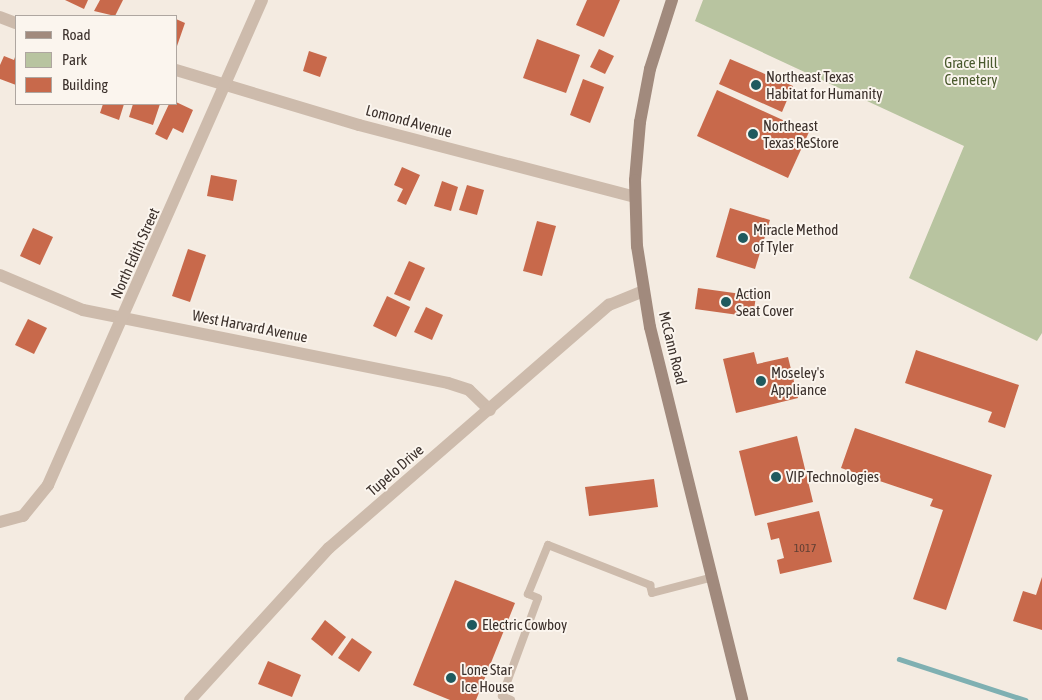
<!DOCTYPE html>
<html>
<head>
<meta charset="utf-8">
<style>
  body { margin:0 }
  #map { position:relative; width:1042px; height:700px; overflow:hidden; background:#f4ebe1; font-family:"Asap Condensed",sans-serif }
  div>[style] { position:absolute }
  .green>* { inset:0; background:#b8c4a0 }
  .stream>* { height:4.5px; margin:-2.25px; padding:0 2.25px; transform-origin:2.25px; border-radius:2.25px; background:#7fb0b2 }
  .building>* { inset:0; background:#c8694b }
  .lane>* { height:8px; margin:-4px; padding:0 4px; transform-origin:4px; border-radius:4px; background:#cdbbac }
  .street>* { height:12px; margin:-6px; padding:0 6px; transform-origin:6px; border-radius:6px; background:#cdbbac }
  .secondary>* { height:12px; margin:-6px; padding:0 6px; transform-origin:6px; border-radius:6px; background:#a18a7d }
  .dots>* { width:14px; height:14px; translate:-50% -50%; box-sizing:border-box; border:2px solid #fbf5ee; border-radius:50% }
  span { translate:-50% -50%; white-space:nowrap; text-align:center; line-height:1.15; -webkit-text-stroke:4px #fbf5ee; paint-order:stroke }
  .number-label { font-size:12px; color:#5e3e33 }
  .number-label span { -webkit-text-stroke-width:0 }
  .park-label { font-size:15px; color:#4a5a2e }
  .poi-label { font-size:15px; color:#3b302b }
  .left { translate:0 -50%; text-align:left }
  .street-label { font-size:15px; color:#3b302b }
  .legend { position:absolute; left:15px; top:15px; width:162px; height:90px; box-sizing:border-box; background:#fbf5ee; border:1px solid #aea6a0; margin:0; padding:6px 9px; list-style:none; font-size:15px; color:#3b302b }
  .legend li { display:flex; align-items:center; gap:10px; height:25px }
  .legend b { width:25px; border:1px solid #aea6a0 }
</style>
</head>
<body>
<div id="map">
  <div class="green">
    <i style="clip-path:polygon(703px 0,1042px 0,1042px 333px,1037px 341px,909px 278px,964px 146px,695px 21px)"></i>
  </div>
  <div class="stream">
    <i style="left:899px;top:659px;width:133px;rotate:18deg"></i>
  </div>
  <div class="building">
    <i style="clip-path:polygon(65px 0,88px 0,84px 9px)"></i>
    <i style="clip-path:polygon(100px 0,123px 0,115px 16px,94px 11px)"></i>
    <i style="clip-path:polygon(587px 0,620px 0,604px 37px,576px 25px)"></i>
    <i style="clip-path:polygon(176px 19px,185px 23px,177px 46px,176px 46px)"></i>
    <i style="clip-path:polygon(537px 39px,580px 55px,566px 93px,523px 78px)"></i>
    <i style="clip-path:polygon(599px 49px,614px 56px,605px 74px,590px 67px)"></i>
    <i style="clip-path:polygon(309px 51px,327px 57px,320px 77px,303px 71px)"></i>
    <i style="clip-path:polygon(16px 54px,16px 85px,0 79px,0 65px,4px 56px,14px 60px)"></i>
    <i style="clip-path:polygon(730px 59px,793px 86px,782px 112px,719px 84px)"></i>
    <i style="clip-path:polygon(583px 79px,604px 87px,590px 123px,570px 115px)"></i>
    <i style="clip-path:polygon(717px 90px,809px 132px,788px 178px,697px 136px)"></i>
    <i style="clip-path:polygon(176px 102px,193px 110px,183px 133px,173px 128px,167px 140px,155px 134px,169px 104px)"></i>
    <i style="clip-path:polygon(103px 104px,124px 104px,119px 120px,100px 113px)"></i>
    <i style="clip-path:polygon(133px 104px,160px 104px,153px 125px,129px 117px)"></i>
    <i style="clip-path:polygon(402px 167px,420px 175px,406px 205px,397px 201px,403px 189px,394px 185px)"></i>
    <i style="clip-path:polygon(211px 175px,237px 180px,233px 201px,207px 196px)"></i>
    <i style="clip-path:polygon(442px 181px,458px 187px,451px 211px,434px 206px)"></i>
    <i style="clip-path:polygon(467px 185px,484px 190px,477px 215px,459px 210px)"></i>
    <i style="clip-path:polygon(730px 208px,770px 220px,755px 269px,716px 257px)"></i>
    <i style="clip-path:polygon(537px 221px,556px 226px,542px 276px,523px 271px)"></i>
    <i style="clip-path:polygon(33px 228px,53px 237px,40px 265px,20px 256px)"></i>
    <i style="clip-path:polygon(188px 249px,206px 255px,190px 302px,172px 296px)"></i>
    <i style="clip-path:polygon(409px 261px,425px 268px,410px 301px,394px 294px)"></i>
    <i style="clip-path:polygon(698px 288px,756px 296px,753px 317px,695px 309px)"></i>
    <i style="clip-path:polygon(387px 296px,410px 307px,396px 337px,373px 326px)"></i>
    <i style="clip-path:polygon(426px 307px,443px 315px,432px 340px,414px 332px)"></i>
    <i style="clip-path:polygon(28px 319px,47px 328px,34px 354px,15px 345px)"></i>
    <i style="clip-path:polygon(916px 350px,1019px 385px,1005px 428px,988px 422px,992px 412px,905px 383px)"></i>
    <i style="clip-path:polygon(754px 352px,757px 364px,788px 357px,798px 398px,736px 413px,723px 359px)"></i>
    <i style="clip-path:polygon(855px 428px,992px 475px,946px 610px,913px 599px,943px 510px,930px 506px,933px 499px,841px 468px)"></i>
    <i style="clip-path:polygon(797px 436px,813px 502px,755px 516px,739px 451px)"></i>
    <i style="clip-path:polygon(654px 479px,658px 507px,589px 516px,585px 487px)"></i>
    <i style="clip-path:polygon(819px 511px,832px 562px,780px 574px,777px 560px,784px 558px,779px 538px,771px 540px,767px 523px)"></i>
    <i style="clip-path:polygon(1042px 577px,1042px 630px,1013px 621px,1023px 591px,1036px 595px)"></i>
    <i style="clip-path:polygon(455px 580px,515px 603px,476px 700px,450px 700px,413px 685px)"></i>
    <i style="clip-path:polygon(325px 620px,346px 637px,332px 656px,311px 639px)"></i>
    <i style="clip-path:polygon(352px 638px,372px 652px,359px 672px,338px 658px)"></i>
    <i style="clip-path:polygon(268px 661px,301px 675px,292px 697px,258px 684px)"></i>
  </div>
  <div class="lane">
    <i style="left:511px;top:700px;width:10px;rotate:-156deg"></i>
    <i style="left:502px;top:696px;width:104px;rotate:-69.8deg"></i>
    <i style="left:538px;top:598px;width:11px;rotate:-158deg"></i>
    <i style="left:528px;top:594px;width:53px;rotate:-67.8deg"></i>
    <i style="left:548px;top:545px;width:110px;rotate:21.4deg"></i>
    <i style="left:650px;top:585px;width:8px;rotate:76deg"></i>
    <i style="left:652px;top:593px;width:63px;rotate:-14.7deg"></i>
  </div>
  <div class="street">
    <i style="left:0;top:17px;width:17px;rotate:21deg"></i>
    <i style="left:176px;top:70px;width:191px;rotate:16.7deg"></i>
    <i style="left:359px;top:125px;width:285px;rotate:14.6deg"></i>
    <i style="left:0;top:275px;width:90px;rotate:22.9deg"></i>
    <i style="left:83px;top:310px;width:372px;rotate:11.3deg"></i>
    <i style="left:448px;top:383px;width:22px;rotate:18deg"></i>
    <i style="left:469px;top:390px;width:29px;rotate:44deg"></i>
    <i style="left:0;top:522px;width:24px;rotate:-15deg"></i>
    <i style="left:23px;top:516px;width:40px;rotate:-51deg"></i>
    <i style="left:48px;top:485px;width:530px;rotate:-66.19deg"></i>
    <i style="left:190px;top:700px;width:206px;rotate:-47.6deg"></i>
    <i style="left:329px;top:548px;width:371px;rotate:-41deg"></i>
    <i style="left:609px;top:305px;width:37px;rotate:-22deg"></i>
  </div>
  <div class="secondary">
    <i style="left:672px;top:0;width:72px;rotate:107.7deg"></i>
    <i style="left:650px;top:69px;width:54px;rotate:100.7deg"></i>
    <i style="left:640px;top:122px;width:58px;rotate:94.9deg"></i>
    <i style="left:635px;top:180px;width:66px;rotate:88.3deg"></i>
    <i style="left:637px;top:246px;width:82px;rotate:80.9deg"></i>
    <i style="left:650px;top:327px;width:384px;rotate:76.1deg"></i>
  </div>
  <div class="dots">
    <i style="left:756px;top:85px;background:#1f5a5e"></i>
    <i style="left:753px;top:134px;background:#1f5a5e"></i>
    <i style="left:743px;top:238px;background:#1f5a5e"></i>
    <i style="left:726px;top:302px;background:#1f5a5e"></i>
    <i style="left:761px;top:381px;background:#1f5a5e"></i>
    <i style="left:776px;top:477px;background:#1f5a5e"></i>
    <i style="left:472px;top:625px;background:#1f5a5e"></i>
    <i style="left:451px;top:678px;background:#1f5a5e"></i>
  </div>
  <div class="number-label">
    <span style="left:805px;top:549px">1017</span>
  </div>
  <div class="park-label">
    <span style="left:971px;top:71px">Grace Hill<br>Cemetery</span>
  </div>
  <div class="poi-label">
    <span class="left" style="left:766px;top:85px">Northeast Texas<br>Habitat for Humanity</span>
    <span class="left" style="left:763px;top:134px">Northeast<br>Texas ReStore</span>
    <span class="left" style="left:753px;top:238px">Miracle Method<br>of Tyler</span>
    <span class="left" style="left:736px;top:302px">Action<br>Seat Cover</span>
    <span class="left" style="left:771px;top:381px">Moseley's<br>Appliance</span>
    <span class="left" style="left:786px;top:477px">VIP Technologies</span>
    <span class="left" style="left:482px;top:625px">Electric Cowboy</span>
    <span class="left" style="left:461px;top:678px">Lone Star<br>Ice House</span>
  </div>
  <div class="street-label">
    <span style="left:409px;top:121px;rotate:15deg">Lomond Avenue</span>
    <span style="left:135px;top:253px;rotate:-66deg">North Edith Street</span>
    <span style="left:250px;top:326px;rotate:11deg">West Harvard Avenue</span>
    <span style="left:673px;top:348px;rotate:76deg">McCann Road</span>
    <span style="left:395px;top:470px;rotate:-41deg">Tupelo Drive</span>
  </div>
  <ul class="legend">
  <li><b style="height:6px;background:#a18a7d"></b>Road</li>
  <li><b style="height:14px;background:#b8c4a0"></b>Park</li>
  <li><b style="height:14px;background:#c8694b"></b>Building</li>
  </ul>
</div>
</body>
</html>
